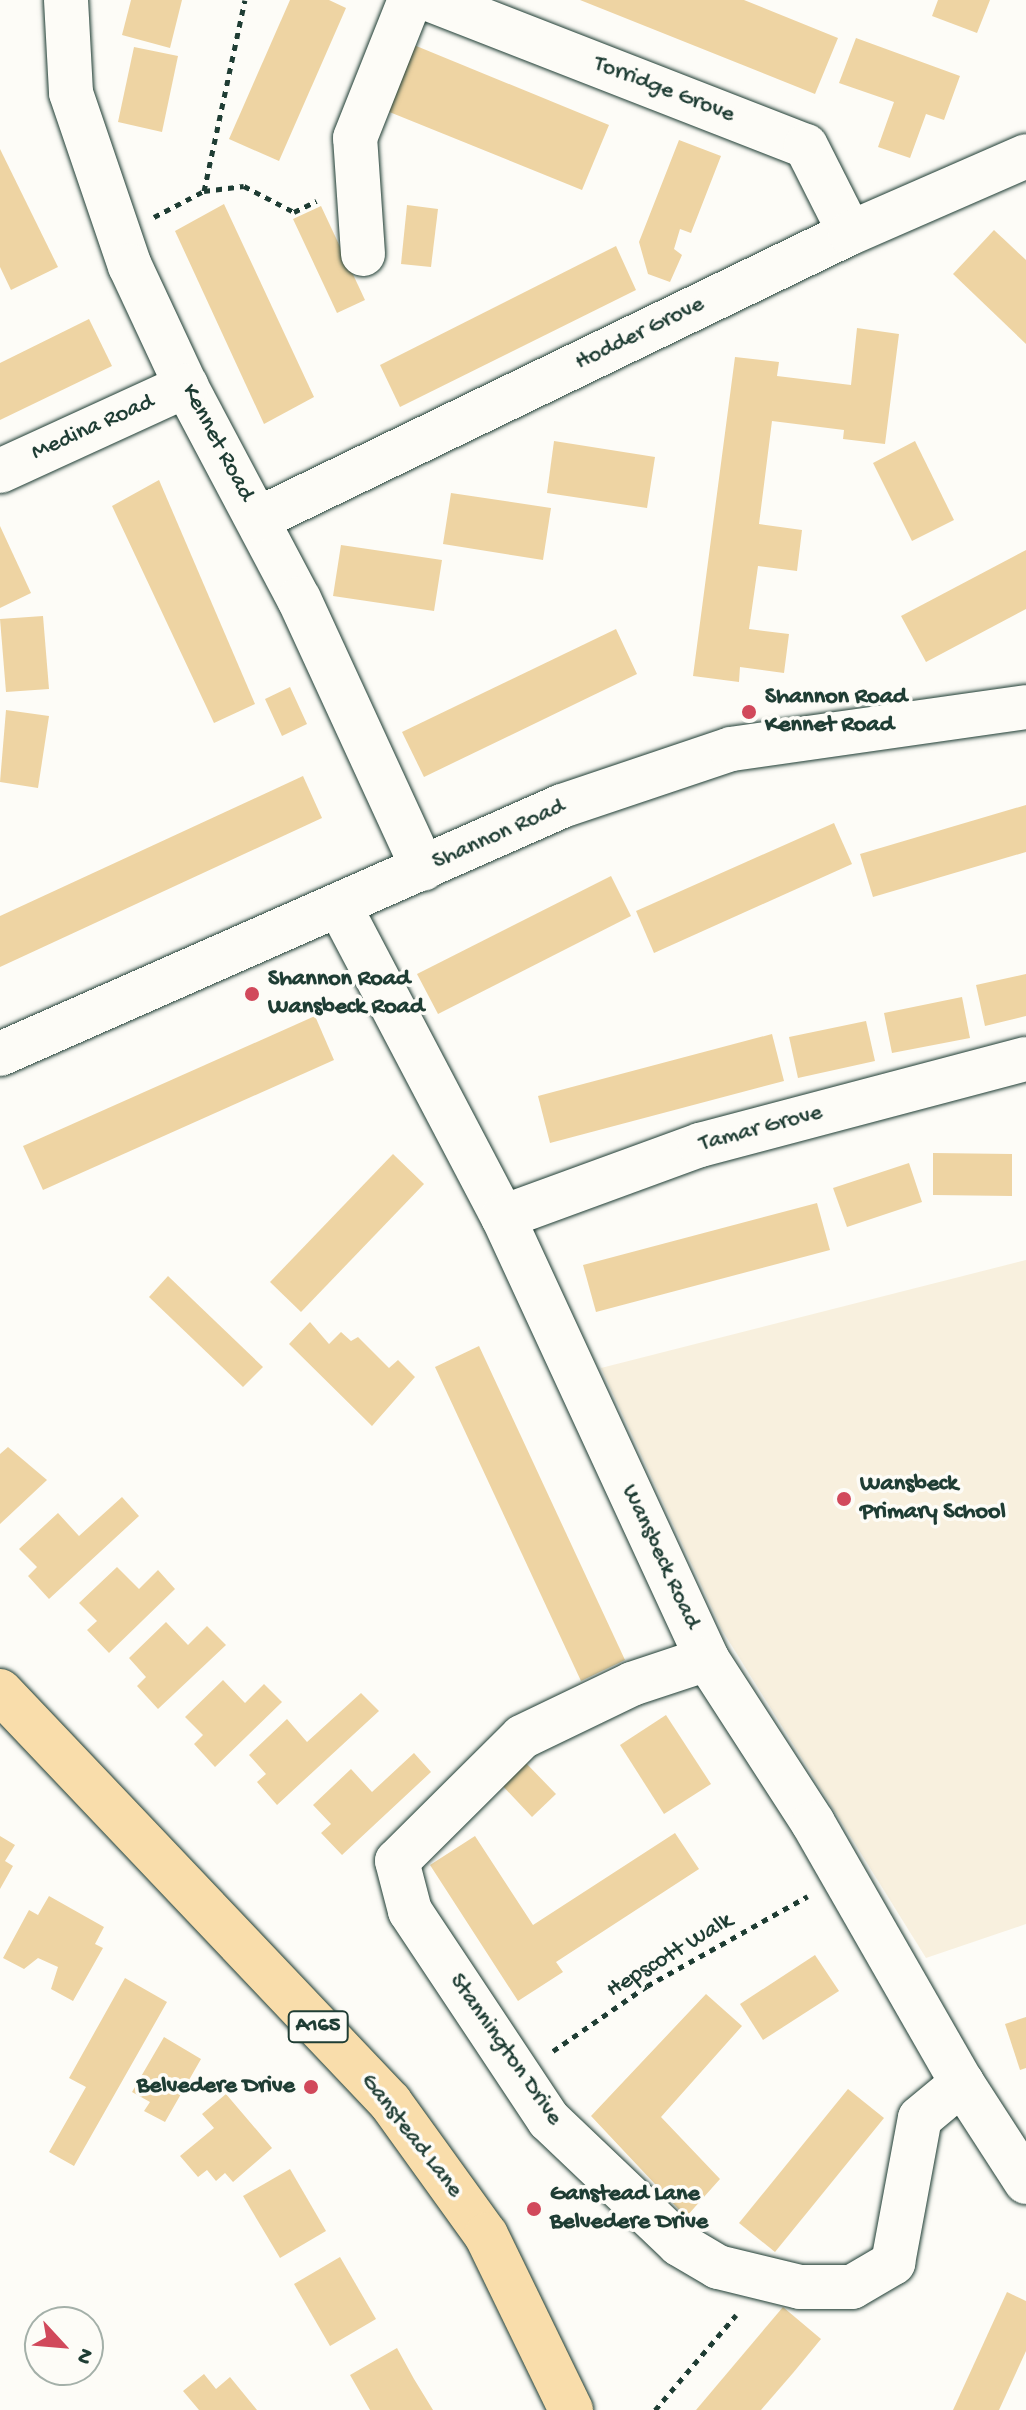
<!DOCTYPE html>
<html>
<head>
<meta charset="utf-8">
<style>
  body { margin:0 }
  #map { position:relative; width:1026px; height:2410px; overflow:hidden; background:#fdfcf7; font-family:"Gochi Hand",sans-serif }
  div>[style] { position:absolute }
  .built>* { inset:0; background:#f8f0de }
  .building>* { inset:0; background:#eed4a3 }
  .path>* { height:5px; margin-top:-2.5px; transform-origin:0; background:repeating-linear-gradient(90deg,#1f3d34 0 6px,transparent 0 12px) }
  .roads { filter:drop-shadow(0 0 2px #1f3d34) drop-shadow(0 0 2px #1f3d34) }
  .minor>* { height:44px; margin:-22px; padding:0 22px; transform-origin:22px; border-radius:22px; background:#fdfcf7 }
  .highway>* { height:44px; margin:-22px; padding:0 22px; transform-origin:22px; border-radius:22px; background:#f9ddab }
  .dots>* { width:22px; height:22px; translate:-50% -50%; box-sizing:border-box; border:4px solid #fdfcf7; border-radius:50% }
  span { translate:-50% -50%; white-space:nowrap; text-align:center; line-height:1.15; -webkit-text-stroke:7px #fdfcf7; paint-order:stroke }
  .shield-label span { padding:2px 6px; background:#fdfcf7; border:2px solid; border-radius:6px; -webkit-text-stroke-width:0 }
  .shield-label { font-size:22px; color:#1f3d34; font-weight:700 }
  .street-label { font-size:24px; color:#1f3d34 }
  .poi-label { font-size:24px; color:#1f3d34; font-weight:700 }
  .left { translate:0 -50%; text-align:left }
  .right { translate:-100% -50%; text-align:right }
  .north { position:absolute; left:24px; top:2306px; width:80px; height:80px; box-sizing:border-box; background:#fdfcf7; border:2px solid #a4b0a9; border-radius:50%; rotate:116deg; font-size:22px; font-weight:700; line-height:32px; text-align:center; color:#1f3d34 }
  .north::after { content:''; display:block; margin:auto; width:28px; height:36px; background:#d1495b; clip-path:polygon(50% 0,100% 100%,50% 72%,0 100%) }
</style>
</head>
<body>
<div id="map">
  <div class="built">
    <i style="clip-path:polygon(1026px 1260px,1026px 1924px,926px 1958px,722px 1630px,601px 1368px)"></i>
  </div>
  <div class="building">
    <i style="clip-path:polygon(131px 0,182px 0,170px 48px,122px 35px)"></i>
    <i style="clip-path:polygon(290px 0,329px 0,346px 8px,279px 161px,229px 139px)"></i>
    <i style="clip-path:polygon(580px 0,744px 0,838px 38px,815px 94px)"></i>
    <i style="clip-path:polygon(938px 0,990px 0,977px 33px,932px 16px)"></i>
    <i style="clip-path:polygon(856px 38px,960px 76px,944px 120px,926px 114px,910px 158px,878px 147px,894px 102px,839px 83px)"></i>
    <i style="clip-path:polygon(409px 43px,609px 125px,582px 190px,382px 109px)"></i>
    <i style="clip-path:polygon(134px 47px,178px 56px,162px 132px,118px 122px)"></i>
    <i style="clip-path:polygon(679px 140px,721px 156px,691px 233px,680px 229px,674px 249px,682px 255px,670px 282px,648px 274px,639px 242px)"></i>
    <i style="clip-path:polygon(0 149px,58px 267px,11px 290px,0 267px)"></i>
    <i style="clip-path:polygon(224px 204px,314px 397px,264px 424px,175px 231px)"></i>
    <i style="clip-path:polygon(407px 205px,438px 209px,431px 267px,401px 264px)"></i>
    <i style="clip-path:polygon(321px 206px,365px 300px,337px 313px,293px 219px)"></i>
    <i style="clip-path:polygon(994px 230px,1026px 260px,1026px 344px,953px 274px)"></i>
    <i style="clip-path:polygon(616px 246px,636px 290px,400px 407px,380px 365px)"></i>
    <i style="clip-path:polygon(89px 319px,112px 366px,0 420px,0 363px)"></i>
    <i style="clip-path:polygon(857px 328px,899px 334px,885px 444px,843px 439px,844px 430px,772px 421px,759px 524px,802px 530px,797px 571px,758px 566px,749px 629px,789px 634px,784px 673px,740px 667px,739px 682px,693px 676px,735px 357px,779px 362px,777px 376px,851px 385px)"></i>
    <i style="clip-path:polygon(554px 441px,655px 457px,647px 508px,547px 493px)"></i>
    <i style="clip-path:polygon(915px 441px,954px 520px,912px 541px,873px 463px)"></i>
    <i style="clip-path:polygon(159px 480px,255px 704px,214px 723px,112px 506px)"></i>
    <i style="clip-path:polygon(451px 493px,551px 508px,543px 560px,443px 544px)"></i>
    <i style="clip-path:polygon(0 526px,31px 593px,0 608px)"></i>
    <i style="clip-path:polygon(341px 545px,442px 560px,434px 611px,333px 596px)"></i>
    <i style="clip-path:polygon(1026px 550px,1026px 609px,926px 662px,901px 616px)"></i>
    <i style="clip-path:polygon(43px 616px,49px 689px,6px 692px,0 619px)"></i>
    <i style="clip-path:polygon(616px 629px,637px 674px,424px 777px,402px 732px)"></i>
    <i style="clip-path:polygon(290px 687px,307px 724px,282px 736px,265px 699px)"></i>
    <i style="clip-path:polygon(6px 710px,49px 716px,38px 788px,0 782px)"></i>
    <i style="clip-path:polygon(303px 776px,322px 818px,0 967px,0 916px)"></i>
    <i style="clip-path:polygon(1026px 805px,1026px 852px,873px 897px,860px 854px)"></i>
    <i style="clip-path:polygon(834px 823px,852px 864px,654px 953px,636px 911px)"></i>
    <i style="clip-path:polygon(611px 876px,631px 916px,438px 1014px,417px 974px)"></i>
    <i style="clip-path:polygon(1026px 974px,1026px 1016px,985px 1026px,976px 985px)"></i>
    <i style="clip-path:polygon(962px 997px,970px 1038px,892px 1053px,884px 1013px)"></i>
    <i style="clip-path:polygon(315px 1016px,334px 1060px,43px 1190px,23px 1146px)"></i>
    <i style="clip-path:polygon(866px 1021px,875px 1061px,798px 1078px,789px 1037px)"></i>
    <i style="clip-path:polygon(772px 1034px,784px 1081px,550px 1143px,538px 1096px)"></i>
    <i style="clip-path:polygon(933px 1153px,1012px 1154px,1012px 1196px,933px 1195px)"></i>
    <i style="clip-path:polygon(393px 1154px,424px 1184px,301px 1312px,270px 1282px)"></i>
    <i style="clip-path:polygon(909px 1163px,922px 1202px,847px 1227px,833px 1188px)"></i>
    <i style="clip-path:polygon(817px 1203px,830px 1250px,596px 1312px,583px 1265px)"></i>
    <i style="clip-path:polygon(168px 1276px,263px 1367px,243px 1387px,149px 1297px)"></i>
    <i style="clip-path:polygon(310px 1322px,329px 1344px,341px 1332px,351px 1341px,358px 1337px,389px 1368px,398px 1360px,415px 1377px,372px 1426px,289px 1344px)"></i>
    <i style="clip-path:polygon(479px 1346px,625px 1660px,581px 1681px,435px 1367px)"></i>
    <i style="clip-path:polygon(8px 1447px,47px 1480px,0 1524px,0 1454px)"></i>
    <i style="clip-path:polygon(122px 1497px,139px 1516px,49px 1599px,28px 1576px,37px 1567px,19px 1549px,58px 1513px,79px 1536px)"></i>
    <i style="clip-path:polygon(117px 1567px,139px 1589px,158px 1570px,175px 1589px,109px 1653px,87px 1630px,97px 1621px,79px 1603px)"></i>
    <i style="clip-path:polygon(166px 1622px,188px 1645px,207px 1626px,226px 1645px,158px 1709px,137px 1686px,146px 1677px,129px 1658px)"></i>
    <i style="clip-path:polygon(223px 1680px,245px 1703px,264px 1684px,282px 1702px,215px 1767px,194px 1744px,203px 1735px,185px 1717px)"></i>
    <i style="clip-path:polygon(361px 1693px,379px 1711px,277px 1805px,257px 1782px,266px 1774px,249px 1755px,287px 1719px,307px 1742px)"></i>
    <i style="clip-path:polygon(666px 1715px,711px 1784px,664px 1814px,620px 1745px)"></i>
    <i style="clip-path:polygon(414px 1753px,431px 1772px,342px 1855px,321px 1833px,331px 1824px,313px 1805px,351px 1769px,372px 1792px)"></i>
    <i style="clip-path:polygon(523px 1760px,556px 1794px,532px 1817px,500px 1783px)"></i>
    <i style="clip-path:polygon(675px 1833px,699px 1869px,556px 1962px,563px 1972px,518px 2001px,430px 1865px,475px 1836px,533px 1925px)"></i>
    <i style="clip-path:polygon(0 1836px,15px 1845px,5px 1861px,13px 1866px,0 1889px)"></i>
    <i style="clip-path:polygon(49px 1896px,104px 1927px,95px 1944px,103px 1948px,73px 2001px,51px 1989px,58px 1967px,38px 1958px,24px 1969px,3px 1958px,29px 1910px,38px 1915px)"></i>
    <i style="clip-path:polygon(815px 1955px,839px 1991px,763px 2040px,740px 2004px)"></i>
    <i style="clip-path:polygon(125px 1978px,167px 2002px,74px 2166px,49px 2152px,86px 2087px,69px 2078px)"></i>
    <i style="clip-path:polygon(706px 1994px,742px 2026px,661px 2117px,720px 2179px,686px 2217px,591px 2116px)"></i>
    <i style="clip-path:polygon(1026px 2017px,1026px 2068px,1020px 2070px,1005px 2024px)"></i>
    <i style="clip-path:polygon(164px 2037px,201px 2059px,165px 2122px,144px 2111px,150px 2102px,132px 2092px)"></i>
    <i style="clip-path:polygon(848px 2089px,884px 2118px,775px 2252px,739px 2223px)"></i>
    <i style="clip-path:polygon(226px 2094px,272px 2148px,233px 2182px,225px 2173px,216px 2181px,207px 2170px,198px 2177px,180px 2156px,214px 2128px,202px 2114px)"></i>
    <i style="clip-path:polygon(290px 2169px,326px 2231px,280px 2258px,243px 2196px)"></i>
    <i style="clip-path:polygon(340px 2257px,376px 2319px,330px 2346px,294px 2284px)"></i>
    <i style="clip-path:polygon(1007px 2292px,1026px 2301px,1026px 2351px,999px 2410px,953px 2410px)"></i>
    <i style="clip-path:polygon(783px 2307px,821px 2339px,793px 2373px,761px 2410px,696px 2410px)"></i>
    <i style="clip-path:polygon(397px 2348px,414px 2379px,433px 2410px,370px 2410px,350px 2375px)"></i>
    <i style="clip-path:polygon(204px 2374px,216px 2389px,230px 2377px,257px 2410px,199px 2410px,183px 2391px)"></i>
  </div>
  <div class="path">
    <i style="left:204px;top:191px;width:40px;rotate:-7.1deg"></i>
    <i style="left:244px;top:186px;width:56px;rotate:27.5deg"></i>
    <i style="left:294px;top:212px;width:25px;rotate:-26deg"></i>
    <i style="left:154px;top:217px;width:56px;rotate:-27.5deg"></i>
    <i style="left:204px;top:191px;width:195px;rotate:-77.9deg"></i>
    <i style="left:553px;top:2051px;width:114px;rotate:-34.7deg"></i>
    <i style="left:647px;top:1986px;width:184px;rotate:-29.2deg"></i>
    <i style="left:655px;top:2410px;width:125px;rotate:-49.5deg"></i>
  </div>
  <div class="roads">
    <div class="minor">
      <i style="left:66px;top:0;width:93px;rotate:86.9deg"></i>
      <i style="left:71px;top:93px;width:183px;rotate:71.2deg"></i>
      <i style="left:130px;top:266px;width:132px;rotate:65deg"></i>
      <i style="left:186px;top:386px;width:241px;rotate:62.1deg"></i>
      <i style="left:299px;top:599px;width:297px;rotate:65.3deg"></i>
      <i style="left:431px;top:0;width:402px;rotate:21.3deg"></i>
      <i style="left:806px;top:146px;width:97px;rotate:63.2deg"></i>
      <i style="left:363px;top:254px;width:116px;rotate:-93.9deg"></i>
      <i style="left:355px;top:138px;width:149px;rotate:-68.3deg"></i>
      <i style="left:0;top:471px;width:205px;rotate:-24.6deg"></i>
      <i style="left:258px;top:519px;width:657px;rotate:-25.79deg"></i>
      <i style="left:850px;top:233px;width:192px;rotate:-23.6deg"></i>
      <i style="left:340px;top:907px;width:350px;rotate:62.3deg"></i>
      <i style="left:503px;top:1217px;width:487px;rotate:65.2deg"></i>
      <i style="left:707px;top:1659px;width:195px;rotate:57.1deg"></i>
      <i style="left:813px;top:1823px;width:300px;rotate:60.2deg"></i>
      <i style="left:962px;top:2083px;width:118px;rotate:57.1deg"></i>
      <i style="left:0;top:1054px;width:614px;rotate:-23.81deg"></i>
      <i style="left:562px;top:806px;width:178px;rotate:-18.6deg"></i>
      <i style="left:731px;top:749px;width:298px;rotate:-8.1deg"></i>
      <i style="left:503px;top:1217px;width:210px;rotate:-20.1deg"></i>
      <i style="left:700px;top:1145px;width:337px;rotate:-14.8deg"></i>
      <i style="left:707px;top:1659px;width:79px;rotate:161.6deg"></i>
      <i style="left:632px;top:1684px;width:122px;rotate:154.3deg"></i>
      <i style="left:522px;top:1737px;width:176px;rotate:135.2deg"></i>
      <i style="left:397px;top:1861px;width:52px;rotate:75.4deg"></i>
      <i style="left:410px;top:1911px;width:251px;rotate:56.4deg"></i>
      <i style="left:549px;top:2120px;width:180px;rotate:43.6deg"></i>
      <i style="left:679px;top:2244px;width:45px;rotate:30.5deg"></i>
      <i style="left:718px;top:2267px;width:84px;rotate:13.7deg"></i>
      <i style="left:800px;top:2287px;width:52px"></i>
      <i style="left:852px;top:2287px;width:48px;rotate:-30.3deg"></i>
      <i style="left:893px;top:2263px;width:147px;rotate:-79.5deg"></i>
      <i style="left:920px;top:2118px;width:55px;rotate:-39.8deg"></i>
    </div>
    <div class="highway">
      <i style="left:0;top:1691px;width:567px;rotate:46.5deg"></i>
      <i style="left:390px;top:2102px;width:164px;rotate:54.2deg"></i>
      <i style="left:486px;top:2235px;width:195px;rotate:64.1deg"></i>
    </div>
  </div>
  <div class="dots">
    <i style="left:749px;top:712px;background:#d1495b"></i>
    <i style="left:252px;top:994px;background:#d1495b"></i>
    <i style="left:844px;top:1499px;background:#d1495b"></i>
    <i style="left:311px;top:2087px;background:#d1495b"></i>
    <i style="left:534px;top:2209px;background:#d1495b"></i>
  </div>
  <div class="shield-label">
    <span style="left:318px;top:2027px">A165</span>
  </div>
  <div class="street-label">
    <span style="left:664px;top:90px;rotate:21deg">Torridge Grove</span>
    <span style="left:640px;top:334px;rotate:-26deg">Hodder Grove</span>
    <span style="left:93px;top:428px;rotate:-24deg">Medina Road</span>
    <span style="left:217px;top:443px;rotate:62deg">Kennet Road</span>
    <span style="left:499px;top:835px;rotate:-24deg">Shannon Road</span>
    <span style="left:761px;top:1129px;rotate:-15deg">Tamar Grove</span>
    <span style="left:660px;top:1557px;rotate:65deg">Wansbeck Road</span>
    <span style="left:670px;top:1956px;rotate:-31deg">Hepscott Walk</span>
    <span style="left:505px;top:2050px;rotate:55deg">Stannington Drive</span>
    <span style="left:411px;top:2136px;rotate:52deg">Ganstead Lane</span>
  </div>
  <div class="poi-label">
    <span class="left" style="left:765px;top:712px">Shannon Road<br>Kennet Road</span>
    <span class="left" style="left:268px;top:994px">Shannon Road<br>Wansbeck Road</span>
    <span class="left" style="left:860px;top:1499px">Wansbeck<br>Primary School</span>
    <span class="right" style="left:295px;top:2087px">Belvedere Drive</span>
    <span class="left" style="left:550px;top:2209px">Ganstead Lane<br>Belvedere Drive</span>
  </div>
  <div class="north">N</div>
</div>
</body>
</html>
